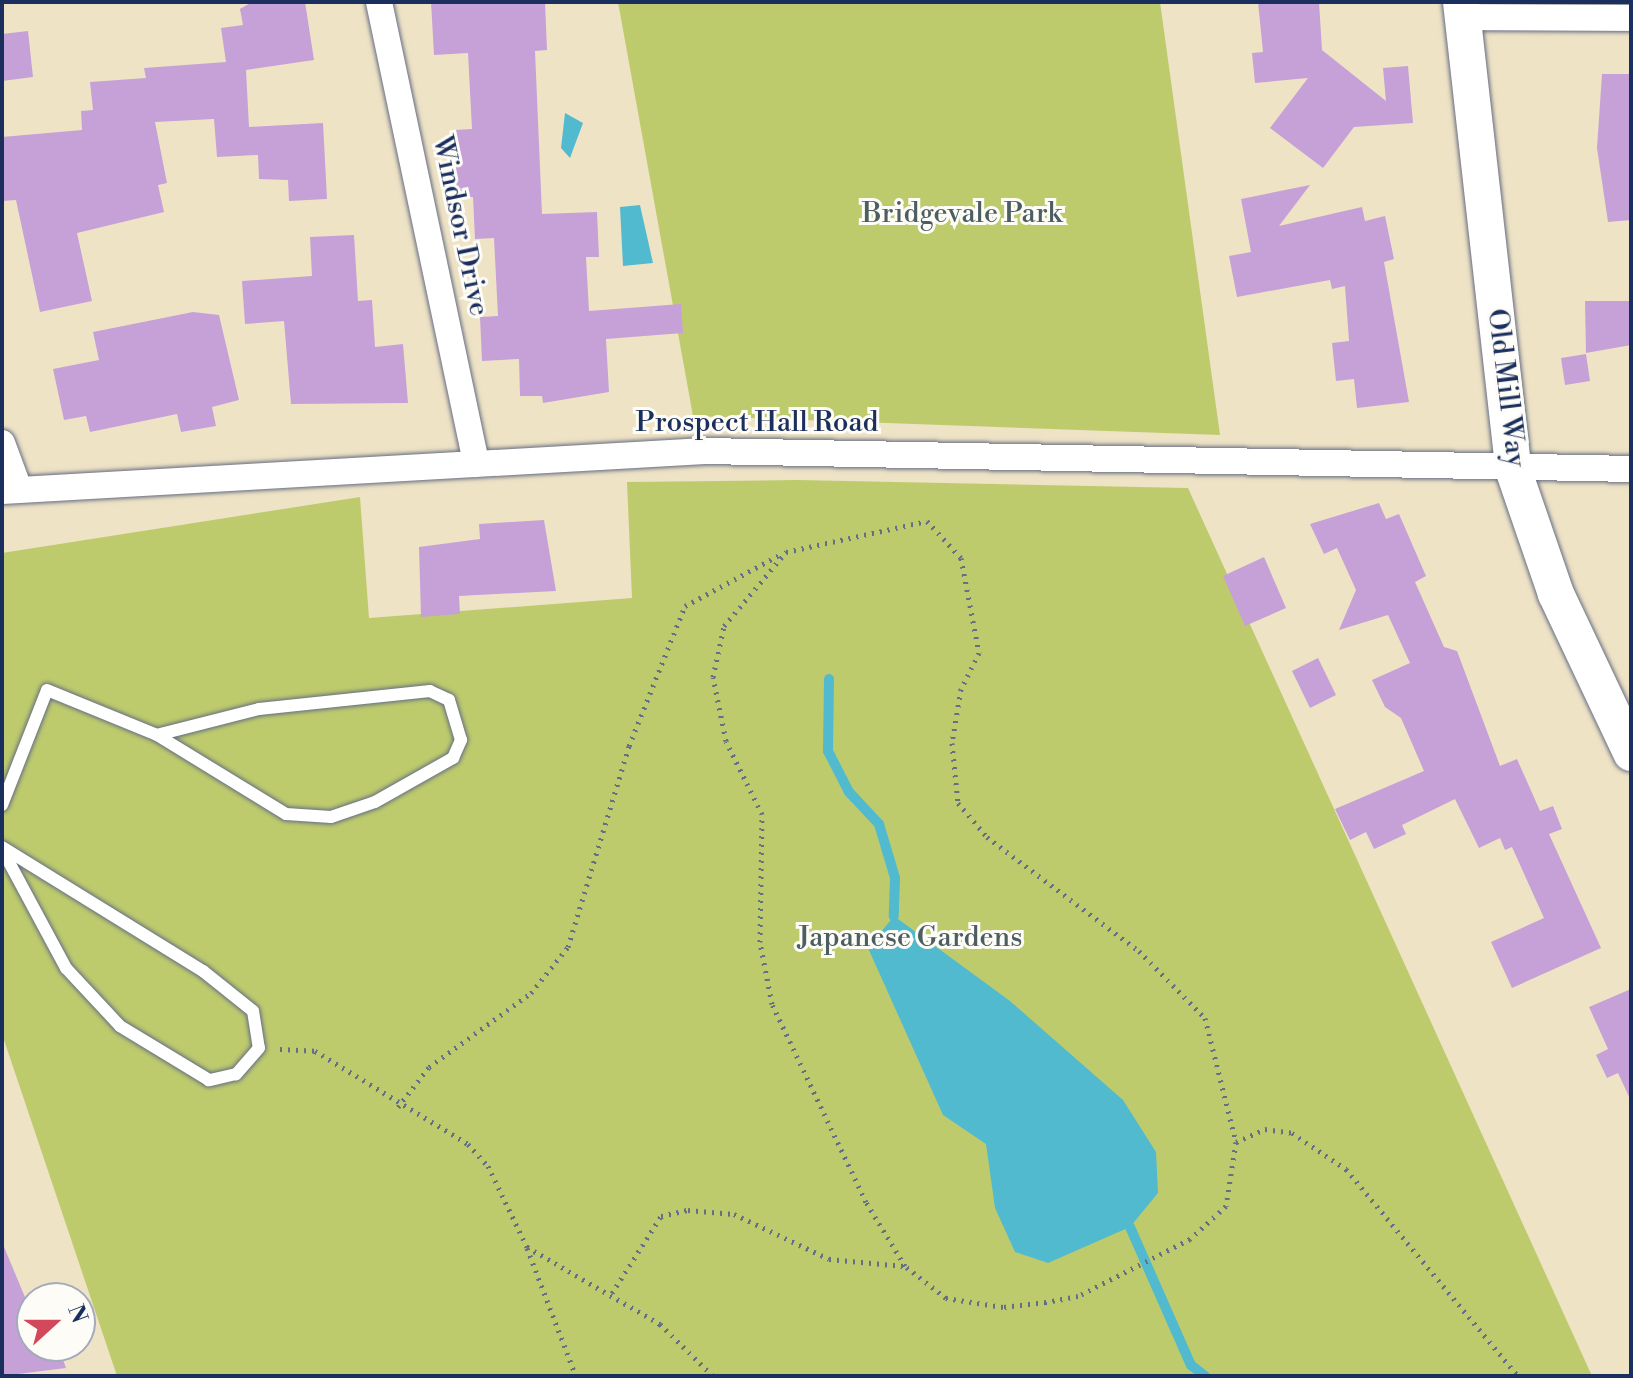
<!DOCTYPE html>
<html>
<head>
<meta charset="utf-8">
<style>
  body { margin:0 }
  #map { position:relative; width:1633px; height:1378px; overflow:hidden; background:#efe3c6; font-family:"Libre Bodoni",serif }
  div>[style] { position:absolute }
  .green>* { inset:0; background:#becb6d }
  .water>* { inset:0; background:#52bacf }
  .stream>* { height:10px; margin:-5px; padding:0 5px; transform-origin:5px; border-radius:5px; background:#52bacf }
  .building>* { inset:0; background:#c5a1d7 }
  .path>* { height:5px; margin-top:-2.5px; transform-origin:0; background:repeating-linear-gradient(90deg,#656e82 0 2px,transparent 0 8px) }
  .roads { filter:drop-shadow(0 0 2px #656e82) drop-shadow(0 0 2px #656e82) }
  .lane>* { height:12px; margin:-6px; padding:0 6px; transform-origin:6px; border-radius:6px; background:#fff }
  .street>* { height:26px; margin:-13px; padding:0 13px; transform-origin:13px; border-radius:13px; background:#fff }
  .secondary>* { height:36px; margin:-18px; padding:0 18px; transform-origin:18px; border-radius:18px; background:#fff }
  span { translate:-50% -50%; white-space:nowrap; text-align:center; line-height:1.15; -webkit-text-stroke:6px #fdfcf7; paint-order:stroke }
  .park-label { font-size:28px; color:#4c5e62 }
  .street-label { font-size:28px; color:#1b2f5e }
  .frame { position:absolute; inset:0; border:4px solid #1b2f5e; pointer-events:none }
  .north { position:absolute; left:16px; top:1282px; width:80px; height:80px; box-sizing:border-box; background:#fdfcf7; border:2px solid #a3aaba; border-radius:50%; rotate:69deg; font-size:22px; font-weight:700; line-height:32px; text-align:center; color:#1b2f5e }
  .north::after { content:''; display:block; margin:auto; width:28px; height:36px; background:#d1495b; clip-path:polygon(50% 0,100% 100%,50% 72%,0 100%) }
</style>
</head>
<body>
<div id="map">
  <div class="green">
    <i style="clip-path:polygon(618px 2px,1160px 2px,1220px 435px,693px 416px)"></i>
    <i style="clip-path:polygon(797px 480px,1188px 488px,1592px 1376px,117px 1376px,2px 1034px,2px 553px,360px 497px,369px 618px,632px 598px,627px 482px)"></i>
  </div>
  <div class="water">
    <i style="clip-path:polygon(565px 113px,583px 123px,570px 158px,561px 148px)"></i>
    <i style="clip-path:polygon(640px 205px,653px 263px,623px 266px,620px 207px)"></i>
    <i style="clip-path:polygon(894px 916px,1010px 1001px,1123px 1100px,1156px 1152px,1158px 1193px,1130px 1227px,1048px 1263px,1015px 1252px,995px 1208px,986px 1144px,943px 1115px,868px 948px)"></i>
  </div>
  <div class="stream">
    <i style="left:829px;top:679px;width:72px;rotate:90.8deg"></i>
    <i style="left:828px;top:751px;width:46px;rotate:62.9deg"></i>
    <i style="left:849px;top:792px;width:44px;rotate:46.8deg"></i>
    <i style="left:879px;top:824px;width:56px;rotate:73.5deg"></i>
    <i style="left:895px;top:878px;width:38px;rotate:92deg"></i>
    <i style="left:1130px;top:1227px;width:151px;rotate:66.2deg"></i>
    <i style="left:1191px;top:1365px;width:18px;rotate:38deg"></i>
  </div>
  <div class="building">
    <i style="clip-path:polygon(252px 2px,305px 2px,314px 60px,246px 70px,249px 127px,323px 123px,327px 199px,289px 201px,288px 180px,259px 179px,258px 155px,217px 157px,214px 119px,155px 122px,167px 183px,158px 185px,164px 212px,77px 233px,92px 301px,40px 312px,16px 200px,2px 201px,2px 137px,82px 130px,81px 111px,93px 110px,90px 82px,146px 78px,144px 68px,226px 62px,221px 28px,243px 25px,240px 9px)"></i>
    <i style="clip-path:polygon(431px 2px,545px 2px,547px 50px,535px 51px,542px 214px,597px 212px,599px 257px,586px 257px,589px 311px,681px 304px,683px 333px,606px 339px,609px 392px,543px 403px,542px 396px,520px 396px,519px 359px,482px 361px,480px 317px,498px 316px,494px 238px,475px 239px,473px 197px,457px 198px,454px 130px,472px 129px,468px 53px,434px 55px)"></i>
    <i style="clip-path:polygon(1258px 2px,1319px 2px,1322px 50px,1386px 101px,1383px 68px,1408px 66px,1413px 123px,1354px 127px,1323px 168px,1270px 128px,1308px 78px,1255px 83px,1252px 53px,1263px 52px)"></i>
    <i style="clip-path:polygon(28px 31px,33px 77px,2px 81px,2px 34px)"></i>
    <i style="clip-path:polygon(1602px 74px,1631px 74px,1631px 220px,1608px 222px,1597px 148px)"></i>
    <i style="clip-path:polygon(1310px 185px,1279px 226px,1362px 207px,1365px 221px,1385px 216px,1394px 259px,1384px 262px,1409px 402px,1357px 408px,1354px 379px,1336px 381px,1332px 343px,1349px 341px,1345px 286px,1332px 289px,1330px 280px,1237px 297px,1229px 256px,1251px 252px,1241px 199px)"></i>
    <i style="clip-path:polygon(354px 235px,358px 301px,372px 300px,375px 347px,403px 344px,408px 403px,291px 404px,284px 321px,245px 324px,242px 281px,312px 276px,310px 237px)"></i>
    <i style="clip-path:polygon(1585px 301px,1631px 301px,1631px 345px,1586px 353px)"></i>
    <i style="clip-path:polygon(193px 312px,219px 315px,239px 400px,212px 407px,216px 426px,181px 432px,177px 414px,90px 432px,86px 416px,64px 420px,53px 369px,99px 360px,93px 332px)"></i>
    <i style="clip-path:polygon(1586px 354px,1590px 381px,1565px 385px,1561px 358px)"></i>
    <i style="clip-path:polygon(1379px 503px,1386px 519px,1399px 514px,1426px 576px,1415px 582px,1444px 647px,1457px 651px,1500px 766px,1517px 759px,1540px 811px,1553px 806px,1562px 829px,1549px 834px,1601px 948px,1512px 988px,1491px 942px,1544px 918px,1512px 847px,1505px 850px,1500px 838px,1479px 848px,1455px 799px,1402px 825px,1406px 834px,1374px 849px,1366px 832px,1350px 840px,1335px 809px,1424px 771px,1401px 718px,1385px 707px,1372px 680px,1410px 663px,1388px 615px,1339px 630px,1356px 590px,1337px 548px,1324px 554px,1310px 524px)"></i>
    <i style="clip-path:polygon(544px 520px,556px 591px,459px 596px,460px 614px,421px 617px,419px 547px,480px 539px,479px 524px)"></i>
    <i style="clip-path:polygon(1264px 557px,1286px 608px,1245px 626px,1223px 576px)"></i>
    <i style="clip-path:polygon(1318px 658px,1336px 695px,1310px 708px,1292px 671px)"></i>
    <i style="clip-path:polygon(1631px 989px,1631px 1101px,1618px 1073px,1607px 1078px,1596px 1055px,1608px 1049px,1589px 1007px)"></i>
    <i style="clip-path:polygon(2px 1242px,32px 1314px,32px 1346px,58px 1346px,66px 1368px,2px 1376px)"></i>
  </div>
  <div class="path">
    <i style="left:927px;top:521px;width:50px;rotate:47.4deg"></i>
    <i style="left:961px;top:558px;width:97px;rotate:79.3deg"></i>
    <i style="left:979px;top:653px;width:40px;rotate:116.6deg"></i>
    <i style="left:961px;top:689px;width:55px;rotate:99.5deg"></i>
    <i style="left:952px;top:743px;width:60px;rotate:84.3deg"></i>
    <i style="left:958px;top:803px;width:45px;rotate:49.5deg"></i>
    <i style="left:987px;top:837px;width:190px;rotate:36.9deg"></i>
    <i style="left:1139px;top:951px;width:94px;rotate:45.4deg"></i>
    <i style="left:1205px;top:1018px;width:128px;rotate:76deg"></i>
    <i style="left:1236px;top:1142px;width:65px;rotate:98.9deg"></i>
    <i style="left:1226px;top:1206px;width:49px;rotate:137.5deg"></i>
    <i style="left:1190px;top:1239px;width:126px;rotate:153deg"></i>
    <i style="left:1078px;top:1296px;width:33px;rotate:169deg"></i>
    <i style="left:1046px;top:1302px;width:43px;rotate:173.4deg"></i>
    <i style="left:1003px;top:1307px;width:58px;rotate:-171deg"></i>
    <i style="left:946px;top:1298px;width:52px;rotate:-142deg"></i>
    <i style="left:905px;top:1266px;width:75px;rotate:-121.4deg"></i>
    <i style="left:866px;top:1202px;width:219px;rotate:-115.4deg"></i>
    <i style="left:772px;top:1004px;width:63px;rotate:-101deg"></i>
    <i style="left:760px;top:942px;width:128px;rotate:-89.1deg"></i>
    <i style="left:762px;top:814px;width:81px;rotate:-116.3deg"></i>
    <i style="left:726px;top:741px;width:65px;rotate:-101.5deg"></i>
    <i style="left:713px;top:677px;width:52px;rotate:-77.8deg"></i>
    <i style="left:724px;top:626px;width:97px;rotate:-50deg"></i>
    <i style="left:786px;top:552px;width:144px;rotate:-12.4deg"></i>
    <i style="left:280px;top:1049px;width:35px;rotate:3deg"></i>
    <i style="left:315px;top:1051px;width:179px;rotate:31.3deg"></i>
    <i style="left:468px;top:1144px;width:30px;rotate:48deg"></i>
    <i style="left:488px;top:1166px;width:90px;rotate:64.3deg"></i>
    <i style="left:527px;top:1247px;width:154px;rotate:30.1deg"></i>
    <i style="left:660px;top:1324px;width:74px;rotate:44.5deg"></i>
    <i style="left:398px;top:1107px;width:51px;rotate:-52.2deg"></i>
    <i style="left:429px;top:1067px;width:126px;rotate:-36deg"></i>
    <i style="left:531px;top:993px;width:59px;rotate:-51.2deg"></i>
    <i style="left:568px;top:947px;width:210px;rotate:-73.1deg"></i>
    <i style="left:629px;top:746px;width:151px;rotate:-68.2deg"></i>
    <i style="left:685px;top:606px;width:109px;rotate:-28.4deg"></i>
    <i style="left:1236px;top:1142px;width:32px;rotate:-24deg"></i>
    <i style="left:1265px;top:1129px;width:27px;rotate:8deg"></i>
    <i style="left:1292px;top:1133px;width:65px;rotate:33.7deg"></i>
    <i style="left:1346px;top:1169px;width:269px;rotate:50.3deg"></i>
    <i style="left:527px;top:1248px;width:137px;rotate:69.1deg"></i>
    <i style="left:612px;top:1293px;width:91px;rotate:-57.5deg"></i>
    <i style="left:661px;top:1216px;width:28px;rotate:-13deg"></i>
    <i style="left:688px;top:1210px;width:46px;rotate:5deg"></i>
    <i style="left:734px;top:1214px;width:105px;rotate:25.3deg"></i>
    <i style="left:829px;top:1259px;width:75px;rotate:5.3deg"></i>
  </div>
  <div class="roads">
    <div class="lane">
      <i style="left:2px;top:805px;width:123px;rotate:-68.6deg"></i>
      <i style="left:47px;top:690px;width:119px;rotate:22.2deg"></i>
      <i style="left:157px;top:735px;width:151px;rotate:31.5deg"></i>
      <i style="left:286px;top:814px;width:45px;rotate:3.8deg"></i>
      <i style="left:331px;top:817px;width:46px;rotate:-18.8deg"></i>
      <i style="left:375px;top:802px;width:90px;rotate:-29.4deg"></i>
      <i style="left:453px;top:758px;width:20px;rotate:-66deg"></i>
      <i style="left:461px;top:740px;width:42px;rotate:-106.7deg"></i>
      <i style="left:449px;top:700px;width:21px;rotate:-155deg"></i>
      <i style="left:430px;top:691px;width:172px;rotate:174deg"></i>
      <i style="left:259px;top:709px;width:105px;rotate:165.7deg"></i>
      <i style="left:2px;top:847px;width:236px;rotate:31.7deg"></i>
      <i style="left:203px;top:971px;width:64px;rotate:38.7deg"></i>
      <i style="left:253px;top:1011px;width:37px;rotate:81deg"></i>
      <i style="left:259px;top:1048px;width:35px;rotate:131deg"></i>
      <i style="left:236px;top:1074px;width:28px;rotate:167deg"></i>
      <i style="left:209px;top:1080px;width:104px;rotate:-148.8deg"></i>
      <i style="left:120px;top:1026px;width:79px;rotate:-133deg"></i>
      <i style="left:66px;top:968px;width:135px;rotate:-118.3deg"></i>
    </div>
    <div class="street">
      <i style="left:379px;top:2px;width:472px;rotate:78.1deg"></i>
      <i style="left:1463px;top:17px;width:168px;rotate:0.3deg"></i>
      <i style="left:2px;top:443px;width:49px;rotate:69.7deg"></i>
      <i style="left:2px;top:491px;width:704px;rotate:-3.26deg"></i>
      <i style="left:705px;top:451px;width:926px;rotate:1.11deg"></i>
    </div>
    <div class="secondary">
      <i style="left:1461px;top:2px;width:470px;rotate:83.6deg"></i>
      <i style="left:1513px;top:469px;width:132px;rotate:71deg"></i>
      <i style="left:1556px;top:594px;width:176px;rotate:64.7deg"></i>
    </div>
  </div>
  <div class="park-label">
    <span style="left:962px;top:214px">Bridgevale Park</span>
    <span style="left:910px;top:938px">Japanese Gardens</span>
  </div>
  <div class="street-label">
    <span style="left:460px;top:226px;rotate:78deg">Windsor Drive</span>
    <span style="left:1506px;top:388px;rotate:83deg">Old Mill Way</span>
    <span style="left:757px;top:423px">Prospect Hall Road</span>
  </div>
  <div class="frame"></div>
  <div class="north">N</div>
</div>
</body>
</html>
